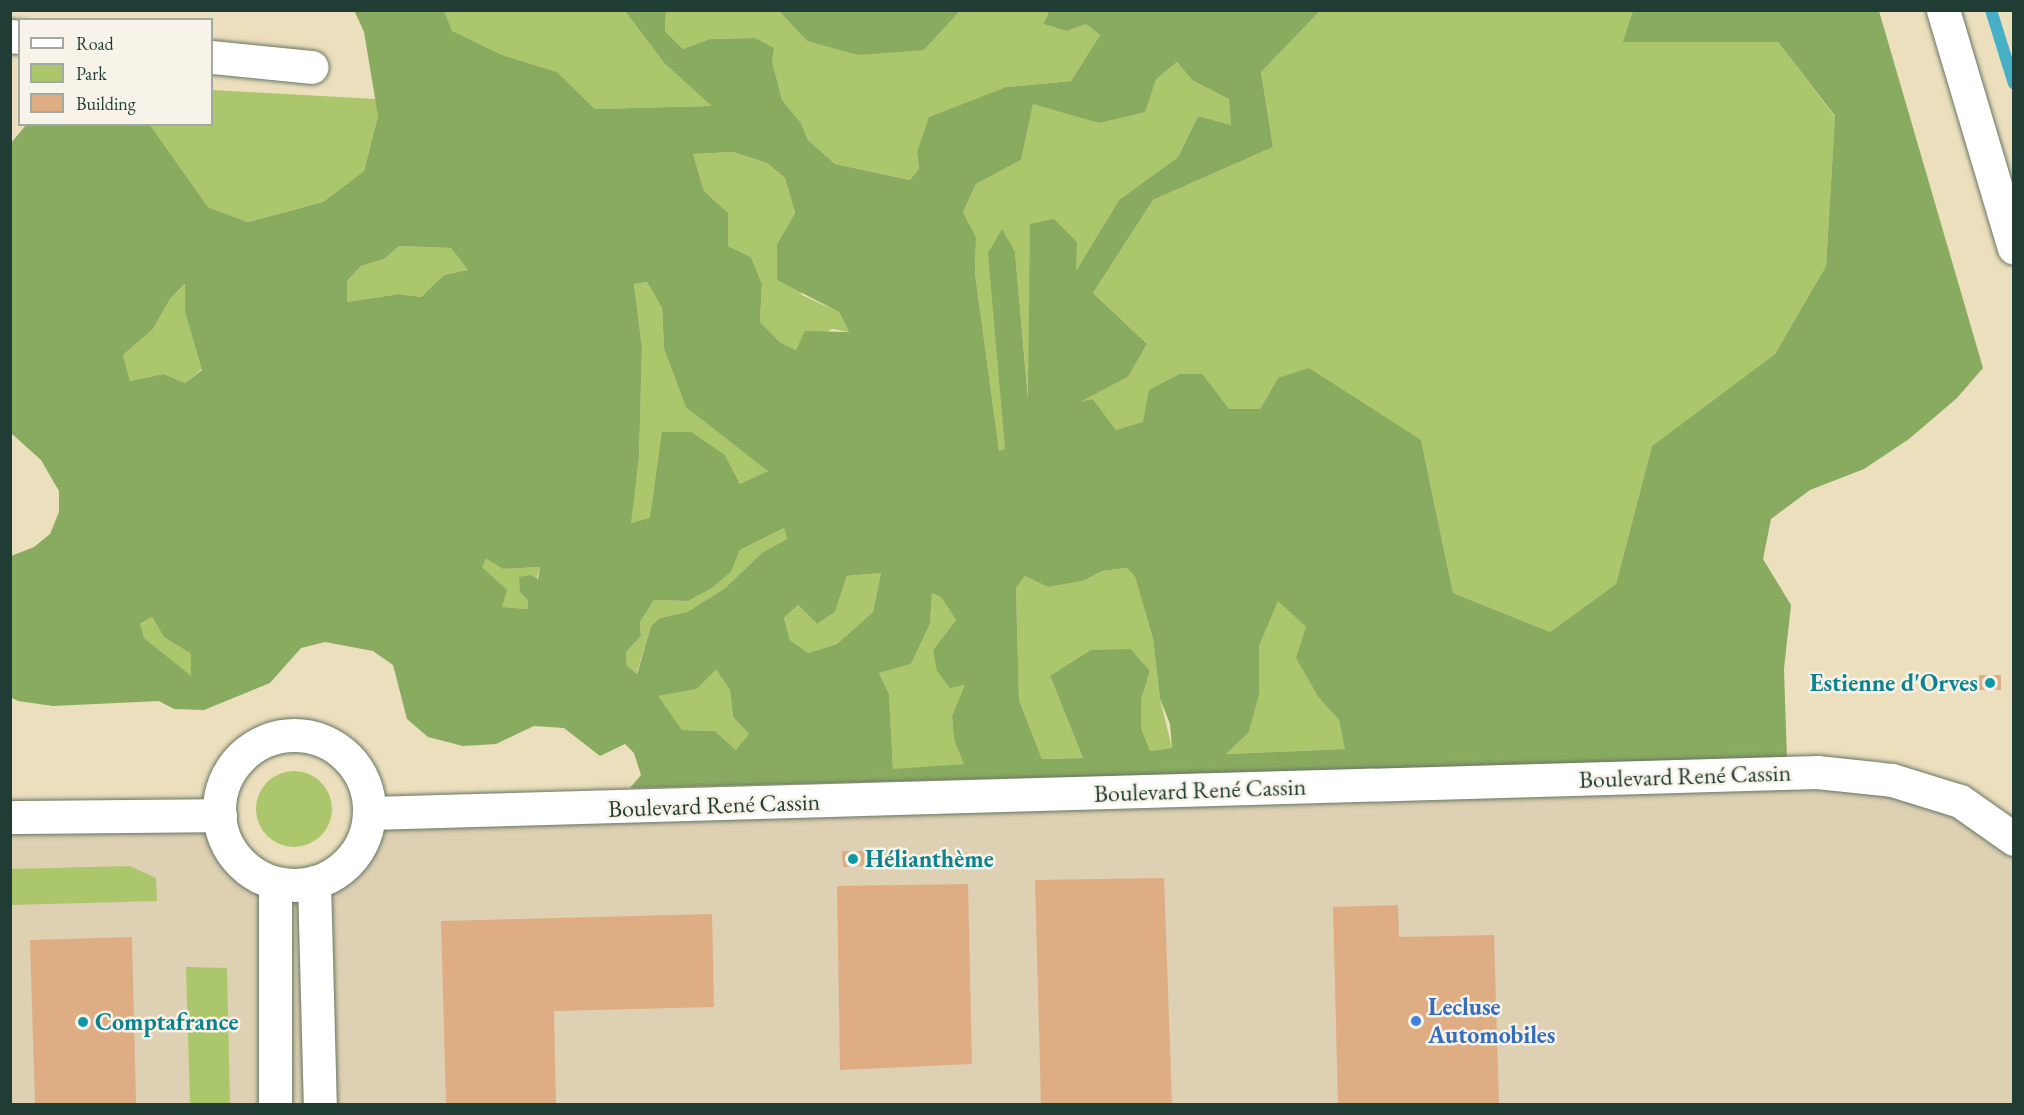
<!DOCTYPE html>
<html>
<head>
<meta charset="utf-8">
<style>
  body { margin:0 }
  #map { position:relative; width:2024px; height:1115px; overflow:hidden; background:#ecdfbd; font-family:"EB Garamond",serif }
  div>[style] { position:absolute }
  .built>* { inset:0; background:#ded0b2 }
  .green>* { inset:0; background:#acc66c }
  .round { border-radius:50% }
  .forest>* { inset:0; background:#89ab60 }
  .stream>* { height:12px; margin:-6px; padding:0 6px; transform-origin:6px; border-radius:6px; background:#47afc6 }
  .building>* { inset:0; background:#dead84 }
  .roads { filter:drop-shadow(0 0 2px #677664) drop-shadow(0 0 2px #677664) }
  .minor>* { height:33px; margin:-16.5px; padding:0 16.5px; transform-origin:16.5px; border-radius:16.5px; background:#fff }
  .minor>.ring { margin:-16.5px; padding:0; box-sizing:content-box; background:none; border:33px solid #fff; border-radius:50% }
  .dots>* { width:16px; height:16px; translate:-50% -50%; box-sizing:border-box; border:3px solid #f7f3e8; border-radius:50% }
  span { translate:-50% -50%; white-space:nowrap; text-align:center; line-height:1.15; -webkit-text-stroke:5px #f7f3e8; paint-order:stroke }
  .culture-label { font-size:24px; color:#0d838f; font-weight:700 }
  .right { translate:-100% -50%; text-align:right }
  .left { translate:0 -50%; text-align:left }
  .street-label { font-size:24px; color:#1f3d34 }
  .shop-label { font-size:24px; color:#366cbe; font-weight:700 }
  .frame { position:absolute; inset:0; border:12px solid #1f3d34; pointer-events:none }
  .legend { position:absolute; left:18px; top:18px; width:195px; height:108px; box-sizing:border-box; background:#f7f3e8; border:2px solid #a1aaa0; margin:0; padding:8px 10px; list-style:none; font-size:18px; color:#1f3d34 }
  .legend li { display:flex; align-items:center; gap:12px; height:30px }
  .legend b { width:30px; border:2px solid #a1aaa0 }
</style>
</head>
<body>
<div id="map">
  <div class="built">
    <i style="clip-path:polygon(1892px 780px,2013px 839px,2013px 1104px,11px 1104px,10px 817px,221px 830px,232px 854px,251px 873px,275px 884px,301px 886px,327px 879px,345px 867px,361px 846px,370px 821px)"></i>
  </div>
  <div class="green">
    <i style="clip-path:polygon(1049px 10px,1043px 24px,1067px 31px,1086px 24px,1100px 35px,1071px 81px,1007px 87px,917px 152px,919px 169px,911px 180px,835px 164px,808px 140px,801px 123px,782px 100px,772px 61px,755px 38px,710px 39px,683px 49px,665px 31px,666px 11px,779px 11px,807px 41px,924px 50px,960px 11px)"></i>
    <i style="clip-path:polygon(444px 11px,625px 11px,665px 64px,713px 106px,595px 109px,557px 72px,502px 55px,451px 31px)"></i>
    <i style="clip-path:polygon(1320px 11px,1633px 11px,1624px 42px,1778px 42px,1835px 117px,1826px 266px,1775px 354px,1652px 446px,1616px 584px,1550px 632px,1453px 593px,1421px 440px,1278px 378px,1260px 409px,1229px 409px,1116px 430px,1093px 399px,1076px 404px,1128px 377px,1147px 344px,1093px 293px,1153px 200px,1273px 147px,1261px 72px)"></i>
    <i style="clip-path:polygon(1177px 62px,1192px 80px,1230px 99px,1231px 125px,1198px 116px,1178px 157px,1119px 200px,1075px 273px,1029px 407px,1015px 252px,1005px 450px,999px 451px,975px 273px,976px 237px,963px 212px,976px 184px,1021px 160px,1033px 103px,1099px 123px)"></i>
    <i style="clip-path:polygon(212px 90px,376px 99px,378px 116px,364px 171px,323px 202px,246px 222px,208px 207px,150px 125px,212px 124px)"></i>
    <i style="clip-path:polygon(733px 152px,767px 163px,785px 178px,795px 213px,777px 244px,802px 295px,839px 312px,849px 332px,832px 329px,796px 350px,781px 343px,760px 322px,762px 284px,751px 257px,728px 246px,728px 213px,704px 191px,693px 154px)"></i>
    <i style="clip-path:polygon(399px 246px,451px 248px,468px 270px,444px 275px,421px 297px,399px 294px,347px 302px,347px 281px,361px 266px,384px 259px)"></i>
    <i style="clip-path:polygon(647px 282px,662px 308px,664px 348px,768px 471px,740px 484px,725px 455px,650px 519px,630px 523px,639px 457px,642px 348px,634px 284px)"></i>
    <i style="clip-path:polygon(186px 284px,185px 312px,202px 369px,185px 383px,164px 374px,130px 381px,123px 355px,153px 329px,170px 299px)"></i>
    <i style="clip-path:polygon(784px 528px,787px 539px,763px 552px,724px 589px,687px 612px,660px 618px,651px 626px,636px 675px,627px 666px,626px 652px,641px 636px,640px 622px,654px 600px,688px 601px,712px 588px,731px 572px,740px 550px)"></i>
    <i style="clip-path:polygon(486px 559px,503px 569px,540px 567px,528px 609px,502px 607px,481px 567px)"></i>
    <i style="clip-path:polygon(1127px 568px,1135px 577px,1153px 639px,1160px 699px,1172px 748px,1150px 751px,1141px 728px,1141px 700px,1150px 671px,1131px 649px,1050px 676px,1083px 758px,1042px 759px,1019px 700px,1016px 588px,1025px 576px,1048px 587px,1083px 581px,1102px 571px)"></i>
    <i style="clip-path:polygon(881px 573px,873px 612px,837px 644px,808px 653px,790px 640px,784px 618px,798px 605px,817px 624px,835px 612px,847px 576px)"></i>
    <i style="clip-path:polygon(932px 593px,941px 597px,956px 620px,933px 650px,966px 685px,952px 716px,954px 740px,965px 764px,893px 770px,889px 694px,879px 673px,911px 664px,930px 624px)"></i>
    <i style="clip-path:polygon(1278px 600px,1306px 627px,1319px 698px,1339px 720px,1346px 749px,1225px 754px,1249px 732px,1259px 695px,1259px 646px)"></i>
    <i style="clip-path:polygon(152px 617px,164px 637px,191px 654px,191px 677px,144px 638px,139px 625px)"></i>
    <i style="clip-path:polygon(716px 668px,730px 690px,733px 717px,750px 734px,736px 750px,715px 731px,682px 730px,657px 696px,697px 689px)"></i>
    <i class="round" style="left:256px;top:771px;width:76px;height:76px"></i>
    <i style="clip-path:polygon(130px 866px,156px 878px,157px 901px,11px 905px,11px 869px)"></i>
    <i style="clip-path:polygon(186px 967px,227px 968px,230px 1104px,190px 1104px)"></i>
  </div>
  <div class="forest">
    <i style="clip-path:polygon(evenodd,354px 10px,444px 11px,452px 31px,502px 55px,557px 72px,595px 109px,712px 106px,665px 64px,625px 11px,666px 11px,665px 31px,683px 49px,710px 39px,755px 38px,774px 48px,772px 61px,782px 100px,801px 123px,808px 140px,835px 164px,910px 180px,919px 169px,917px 152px,929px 117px,1007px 87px,1071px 81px,1100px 35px,1086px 24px,1067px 31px,1043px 24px,1049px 11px,1320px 11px,1261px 72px,1273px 147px,1153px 200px,1093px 293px,1147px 344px,1128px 377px,1080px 402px,1093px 399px,1116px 430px,1143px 422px,1149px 390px,1180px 374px,1202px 374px,1229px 409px,1260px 409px,1278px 378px,1309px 368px,1421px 440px,1453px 593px,1550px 632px,1616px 584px,1652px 446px,1775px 354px,1826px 266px,1835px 116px,1778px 42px,1623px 42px,1633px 11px,1879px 11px,1983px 368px,1957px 398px,1909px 439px,1864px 469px,1810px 490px,1771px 519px,1763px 559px,1791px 605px,1784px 669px,1787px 759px,630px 788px,641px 775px,634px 753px,625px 744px,600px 756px,564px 728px,534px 726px,496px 744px,463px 746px,428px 737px,407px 719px,393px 665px,373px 651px,325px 642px,301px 648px,270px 683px,204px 710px,174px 709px,159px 701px,53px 706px,18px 701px,10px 697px,11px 556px,34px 547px,50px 534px,59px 512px,59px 491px,41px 460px,11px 433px,11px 143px,26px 125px,150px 125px,208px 207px,247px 222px,323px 202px,364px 171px,378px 116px,364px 32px,354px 10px,1177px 62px,1192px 80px,1229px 99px,1231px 125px,1198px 116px,1178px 157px,1119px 200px,1076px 271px,1077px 242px,1054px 219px,1030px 224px,1028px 399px,1015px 252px,1002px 229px,988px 253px,1005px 449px,999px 451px,975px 273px,976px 237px,963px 212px,976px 184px,1021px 160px,1033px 104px,1099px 123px,1145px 112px,1156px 79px,1177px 62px,354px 10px,733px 152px,767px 163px,785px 178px,795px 213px,777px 244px,777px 280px,839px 312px,849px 332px,805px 331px,796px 350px,781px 343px,760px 322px,762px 284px,751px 257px,728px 246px,728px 213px,704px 191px,693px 154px,733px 152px,354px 10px,399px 246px,451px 248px,468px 270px,444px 275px,421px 297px,399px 294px,347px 302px,347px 281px,361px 266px,384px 259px,399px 246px,354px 10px,647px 282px,662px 308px,664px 348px,686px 407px,768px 471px,740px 484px,725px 455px,691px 432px,662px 432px,650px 518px,631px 523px,639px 457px,642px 348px,634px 284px,647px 282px,354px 10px,185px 284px,185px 312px,202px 370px,185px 383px,164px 374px,130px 381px,123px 355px,153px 329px,170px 299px,185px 284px,354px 10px,784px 528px,787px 539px,763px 552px,724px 589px,687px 612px,660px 618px,651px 626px,637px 674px,627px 666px,626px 652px,641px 636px,640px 622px,654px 600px,688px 601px,712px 588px,731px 572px,740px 550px,784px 528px,354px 10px,486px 559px,503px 569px,540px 567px,538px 579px,530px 575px,519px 577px,520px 592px,528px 600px,528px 609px,502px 607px,507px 590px,482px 567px,486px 559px,354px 10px,1127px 568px,1135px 577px,1153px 639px,1160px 699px,1170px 724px,1172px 748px,1150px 751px,1141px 728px,1141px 700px,1150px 671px,1131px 649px,1091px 650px,1050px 676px,1083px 758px,1042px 759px,1019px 700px,1016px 588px,1025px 576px,1048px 587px,1083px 581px,1102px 571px,1127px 568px,354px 10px,881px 573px,873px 612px,837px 644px,808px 653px,790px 640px,784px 618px,798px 605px,817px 624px,835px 612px,847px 576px,881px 573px,354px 10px,932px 593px,941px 597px,956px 620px,933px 650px,937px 671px,950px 688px,965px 685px,952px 716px,954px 740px,964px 764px,893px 769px,889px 694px,879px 673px,911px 664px,930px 624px,932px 593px,354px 10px,1278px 601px,1306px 627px,1296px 658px,1319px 698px,1339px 720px,1345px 749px,1226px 754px,1249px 732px,1259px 695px,1259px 646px,1278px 601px,354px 10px,152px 617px,164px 637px,191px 654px,191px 676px,144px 638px,140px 624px,152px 617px,354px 10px,716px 669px,730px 690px,733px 717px,749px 734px,736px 750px,715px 731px,682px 730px,658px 696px,697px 689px,716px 669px)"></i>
    <i style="clip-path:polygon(779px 11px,960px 11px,924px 50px,858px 55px,807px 41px)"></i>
  </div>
  <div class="stream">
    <i style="left:1991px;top:10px;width:77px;rotate:72.7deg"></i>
  </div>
  <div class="building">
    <i style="clip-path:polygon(1979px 675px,2001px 675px,2001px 690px,1979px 690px)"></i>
    <i style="clip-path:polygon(842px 851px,864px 851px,864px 866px,843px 867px)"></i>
    <i style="clip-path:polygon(1164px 878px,1172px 1104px,1041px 1104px,1035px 880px)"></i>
    <i style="clip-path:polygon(968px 884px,972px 1064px,840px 1070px,837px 886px)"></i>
    <i style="clip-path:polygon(1398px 905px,1399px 937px,1494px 935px,1499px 1104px,1338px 1104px,1333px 907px)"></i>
    <i style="clip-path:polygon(712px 914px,714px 1007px,554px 1011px,556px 1104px,446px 1104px,441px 921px)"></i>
    <i style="clip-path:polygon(132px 937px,136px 1104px,35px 1104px,30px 940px)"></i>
  </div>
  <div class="roads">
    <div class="minor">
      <i style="left:1943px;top:10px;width:248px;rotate:73.4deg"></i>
      <i style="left:10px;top:36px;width:10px;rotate:6deg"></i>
      <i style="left:212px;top:57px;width:100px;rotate:5.7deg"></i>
      <i class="ring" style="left:219px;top:735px;width:117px;height:117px"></i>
      <i style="left:370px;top:813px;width:1448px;rotate:-1.62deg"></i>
      <i style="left:1817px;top:772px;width:75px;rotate:6.1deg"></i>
      <i style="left:1892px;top:780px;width:71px;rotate:17.2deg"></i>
      <i style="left:1960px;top:801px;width:66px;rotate:35.1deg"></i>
      <i style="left:10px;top:817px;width:210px;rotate:-0.5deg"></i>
      <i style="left:314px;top:882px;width:222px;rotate:88.5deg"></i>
      <i style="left:275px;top:884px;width:220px;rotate:90deg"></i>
    </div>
  </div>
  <div class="dots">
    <i style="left:1990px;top:683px;background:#0f9aa8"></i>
    <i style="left:853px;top:859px;background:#0f9aa8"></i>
    <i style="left:1416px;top:1021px;background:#3f7fe0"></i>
    <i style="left:83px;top:1022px;background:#0f9aa8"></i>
  </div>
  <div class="culture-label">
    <span class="right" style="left:1978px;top:683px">Estienne d'Orves</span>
    <span class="left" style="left:865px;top:859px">Hélianthème</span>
    <span class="left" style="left:95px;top:1022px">Comptafrance</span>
  </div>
  <div class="street-label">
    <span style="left:1685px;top:776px;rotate:-2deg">Boulevard René Cassin</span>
    <span style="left:1200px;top:790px;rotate:-2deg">Boulevard René Cassin</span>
    <span style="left:714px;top:805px;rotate:-2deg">Boulevard René Cassin</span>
  </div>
  <div class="shop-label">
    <span class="left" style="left:1428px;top:1021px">Lecluse<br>Automobiles</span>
  </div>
  <div class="frame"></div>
  <ul class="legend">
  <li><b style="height:8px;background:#fff"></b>Road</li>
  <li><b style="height:16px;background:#acc66c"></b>Park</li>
  <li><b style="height:16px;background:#dead84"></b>Building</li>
  </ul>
</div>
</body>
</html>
